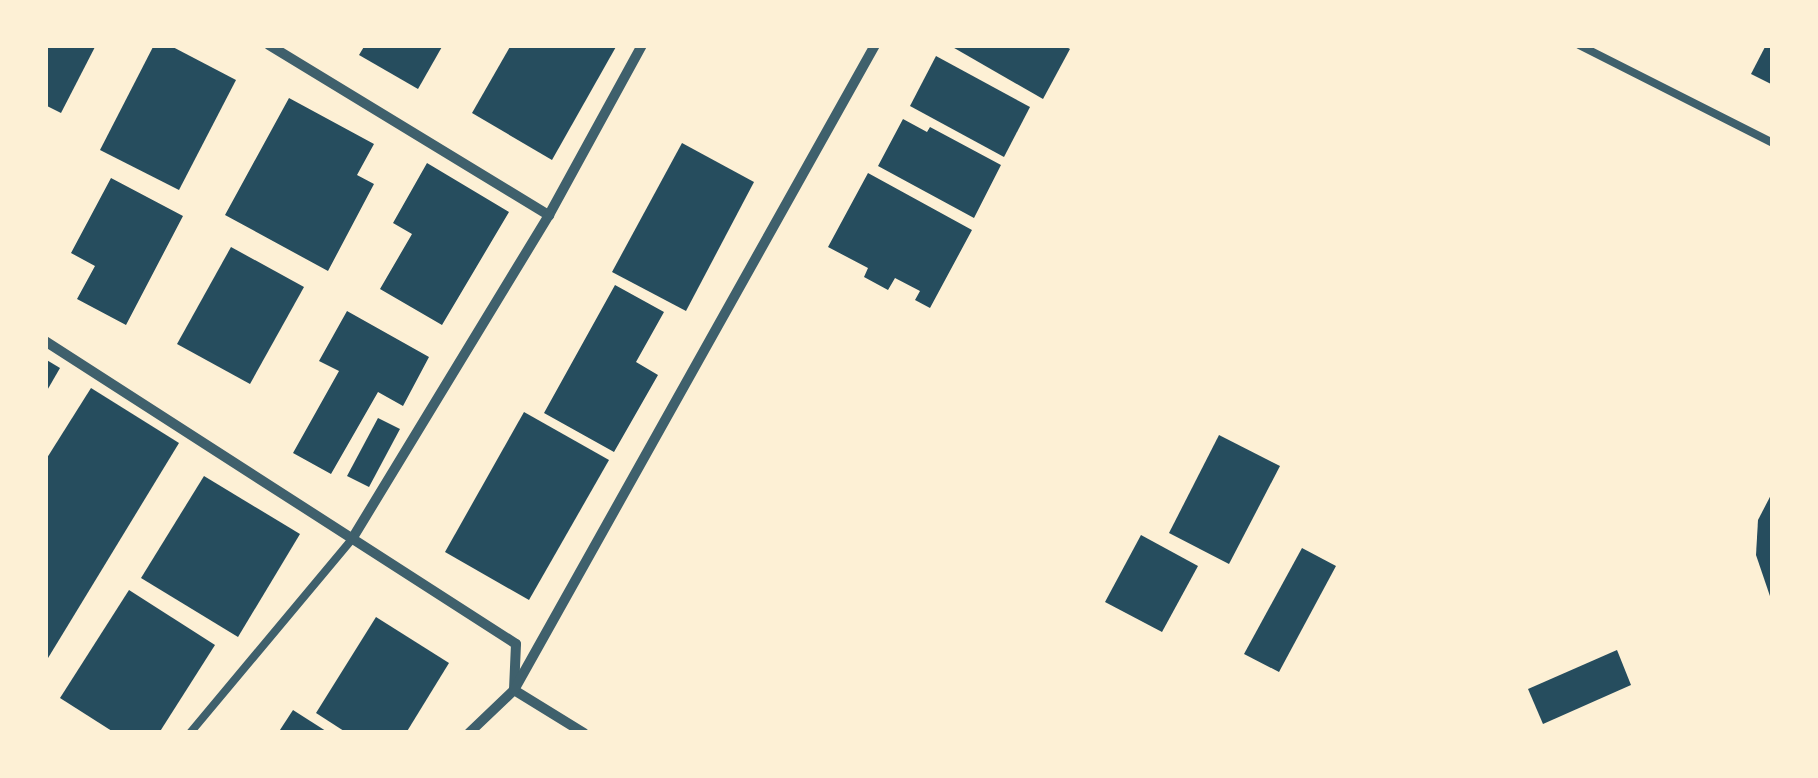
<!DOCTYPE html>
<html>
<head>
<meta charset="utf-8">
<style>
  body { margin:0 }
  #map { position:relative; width:1818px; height:778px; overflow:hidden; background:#fdf0d5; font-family:"Source Sans 3",sans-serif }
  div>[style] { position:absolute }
  .building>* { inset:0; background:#264d5e }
  .service>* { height:8px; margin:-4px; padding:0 4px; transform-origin:4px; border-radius:4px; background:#3f606c }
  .minor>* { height:10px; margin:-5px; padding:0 5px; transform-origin:5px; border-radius:5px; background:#3f606c }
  span { translate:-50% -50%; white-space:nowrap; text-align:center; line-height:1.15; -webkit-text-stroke:9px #fdf0d5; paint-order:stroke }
  .frame { position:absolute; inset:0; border:48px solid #fdf0d5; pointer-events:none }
</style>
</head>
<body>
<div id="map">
  <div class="building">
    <i style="clip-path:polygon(45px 45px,96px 45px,61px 113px,45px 105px)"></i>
    <i style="clip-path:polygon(154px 45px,169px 45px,236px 80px,179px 190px,100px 150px)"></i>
    <i style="clip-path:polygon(365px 45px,443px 45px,418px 89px,359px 55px)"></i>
    <i style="clip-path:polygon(511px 45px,617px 45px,552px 160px,472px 113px)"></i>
    <i style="clip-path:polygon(949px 45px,1063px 45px,1070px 49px,1043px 99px)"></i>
    <i style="clip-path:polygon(1766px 45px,1773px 45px,1773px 85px,1751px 74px)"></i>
    <i style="clip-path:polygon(936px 56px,1030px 107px,1004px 157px,910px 106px)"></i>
    <i style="clip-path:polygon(289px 98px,374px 144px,357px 175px,374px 184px,328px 271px,225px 215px)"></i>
    <i style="clip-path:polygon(903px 119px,927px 132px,930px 127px,1001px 165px,974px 218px,878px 166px)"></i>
    <i style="clip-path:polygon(682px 143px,754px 182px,686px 311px,612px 272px)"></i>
    <i style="clip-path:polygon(427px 163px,509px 212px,442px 325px,380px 289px,412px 234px,393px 223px)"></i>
    <i style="clip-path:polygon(868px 173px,972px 230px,930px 308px,915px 300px,920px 291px,895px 278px,888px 290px,864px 277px,868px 268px,828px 247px)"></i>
    <i style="clip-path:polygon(111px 178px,183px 216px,126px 325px,77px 299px,95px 266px,71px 253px)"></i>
    <i style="clip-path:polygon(231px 247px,304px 287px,250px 384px,177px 344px)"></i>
    <i style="clip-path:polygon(615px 285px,664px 312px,636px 362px,658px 375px,614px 452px,544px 413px)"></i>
    <i style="clip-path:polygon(347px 311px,429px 357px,403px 406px,378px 392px,331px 474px,293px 453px,339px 371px,319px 361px)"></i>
    <i style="clip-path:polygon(45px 359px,60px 368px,45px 394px)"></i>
    <i style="clip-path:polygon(91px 388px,179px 443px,45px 663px,45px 461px)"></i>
    <i style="clip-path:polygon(524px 412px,609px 460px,529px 600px,445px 552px)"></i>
    <i style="clip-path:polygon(378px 418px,400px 429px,369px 487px,347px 476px)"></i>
    <i style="clip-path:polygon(1219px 435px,1280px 466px,1229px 564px,1169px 533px)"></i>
    <i style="clip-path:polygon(204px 476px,300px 534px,238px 637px,141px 578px)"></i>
    <i style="clip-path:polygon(1773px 491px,1773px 605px,1756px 555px,1758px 520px)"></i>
    <i style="clip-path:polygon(1141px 535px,1198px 566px,1162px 632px,1105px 602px)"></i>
    <i style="clip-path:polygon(1302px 548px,1336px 566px,1279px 672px,1244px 654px)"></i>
    <i style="clip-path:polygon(129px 590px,215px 645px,159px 733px,115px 733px,60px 698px)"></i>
    <i style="clip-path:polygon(376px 617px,449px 663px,406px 733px,347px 733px,316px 713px)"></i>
    <i style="clip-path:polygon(1617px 650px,1631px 685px,1543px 724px,1528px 689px)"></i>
    <i style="clip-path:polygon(293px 710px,329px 733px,278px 733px)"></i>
  </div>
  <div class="service">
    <i style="left:1579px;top:45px;width:217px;rotate:26.8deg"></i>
    <i style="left:190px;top:733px;width:253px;rotate:-50.1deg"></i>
  </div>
  <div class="minor">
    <i style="left:269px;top:45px;width:328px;rotate:31.3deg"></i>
    <i style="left:549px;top:215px;width:379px;rotate:121.3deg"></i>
    <i style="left:549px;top:215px;width:194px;rotate:-61.3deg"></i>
    <i style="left:45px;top:341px;width:560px;rotate:32.75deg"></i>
    <i style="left:516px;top:644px;width:46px;rotate:92.5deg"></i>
    <i style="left:514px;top:690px;width:82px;rotate:31.6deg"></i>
    <i style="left:469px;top:733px;width:62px;rotate:-43.7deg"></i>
    <i style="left:514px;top:690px;width:739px;rotate:-60.76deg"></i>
  </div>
  <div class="frame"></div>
</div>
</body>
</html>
